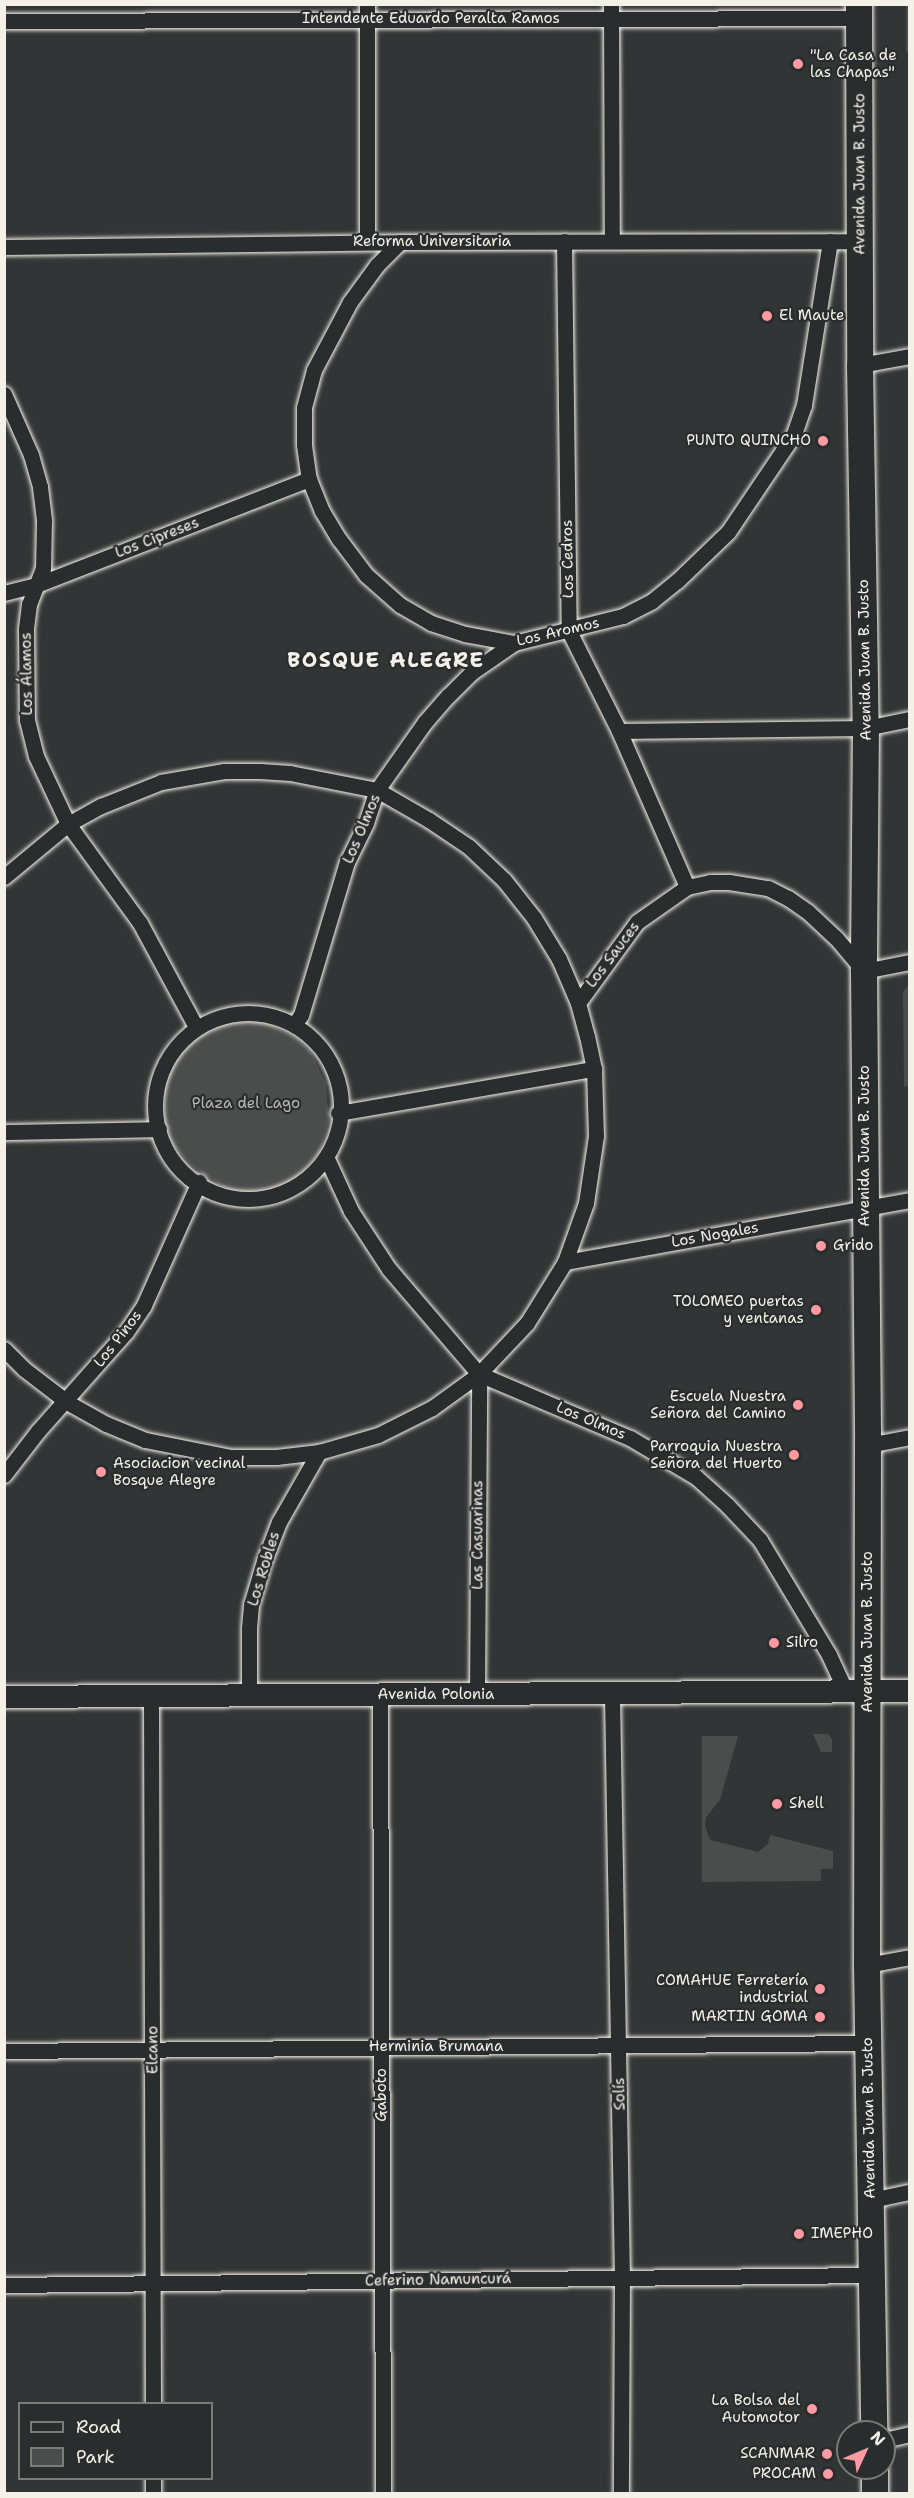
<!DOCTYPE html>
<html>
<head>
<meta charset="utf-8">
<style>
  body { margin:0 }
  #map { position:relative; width:914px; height:2498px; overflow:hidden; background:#323535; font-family:"Shantell Sans",sans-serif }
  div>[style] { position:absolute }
  .green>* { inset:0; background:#4b4d4c }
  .roads { filter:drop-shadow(0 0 2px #f4f1e8) drop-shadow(0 0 2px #f4f1e8) }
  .minor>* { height:15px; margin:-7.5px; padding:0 7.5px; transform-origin:7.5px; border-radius:7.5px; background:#2a2d2e }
  .minor>.ring { margin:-7.5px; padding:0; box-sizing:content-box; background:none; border:15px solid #2a2d2e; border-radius:50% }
  .secondary>* { height:22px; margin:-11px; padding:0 11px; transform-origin:11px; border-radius:11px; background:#2a2d2e }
  .primary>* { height:26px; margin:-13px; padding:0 13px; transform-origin:13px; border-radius:13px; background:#2a2d2e }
  .dots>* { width:16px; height:16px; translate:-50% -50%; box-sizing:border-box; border:3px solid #2a2d2e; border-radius:50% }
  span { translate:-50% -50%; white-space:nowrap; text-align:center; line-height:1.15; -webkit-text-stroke:4.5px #2a2d2e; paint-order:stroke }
  .street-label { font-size:15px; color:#f4f1e8 }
  .poi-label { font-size:15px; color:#f4f1e8 }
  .left { translate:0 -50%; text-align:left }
  .right { translate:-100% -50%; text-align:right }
  .park-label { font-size:15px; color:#b9b8b1 }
  .district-label { font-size:21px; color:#f4f1e8; font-weight:700; letter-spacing:1.5px }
  .frame { position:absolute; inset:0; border:6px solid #f4f1e8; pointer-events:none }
  .legend { position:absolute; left:18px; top:2402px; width:195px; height:78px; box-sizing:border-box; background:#2a2d2e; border:2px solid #7b7b78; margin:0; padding:8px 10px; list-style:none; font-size:18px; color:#f4f1e8 }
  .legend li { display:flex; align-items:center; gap:12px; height:30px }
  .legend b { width:30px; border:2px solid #7b7b78 }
  .north { position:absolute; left:836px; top:2420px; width:60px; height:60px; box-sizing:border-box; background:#2a2d2e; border:2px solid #7b7b78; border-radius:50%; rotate:46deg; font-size:16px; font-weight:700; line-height:24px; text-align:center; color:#f4f1e8 }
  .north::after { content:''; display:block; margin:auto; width:21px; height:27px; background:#ff9aa2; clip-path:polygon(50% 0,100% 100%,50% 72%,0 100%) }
</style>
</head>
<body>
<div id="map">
  <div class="green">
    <i style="clip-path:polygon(906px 5px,910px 5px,909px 51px,906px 52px)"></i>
    <i style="clip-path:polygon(909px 985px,909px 1086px,904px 1087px,903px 992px)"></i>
    <i style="clip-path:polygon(226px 1019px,263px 1022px,297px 1038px,311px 1052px,326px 1084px,329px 1121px,319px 1153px,295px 1179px,261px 1194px,244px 1193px,228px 1189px,195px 1168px,174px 1146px,165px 1121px,165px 1086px,168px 1072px,180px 1051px,199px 1031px)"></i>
    <i style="clip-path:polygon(813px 1734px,828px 1734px,832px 1739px,832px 1752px,821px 1752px)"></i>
    <i style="clip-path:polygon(702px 1736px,738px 1736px,720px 1800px,706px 1817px,705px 1826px,710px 1840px,758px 1852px,768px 1844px,770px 1835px,833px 1851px,833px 1869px,821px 1869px,821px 1881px,702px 1882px)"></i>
  </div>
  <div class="roads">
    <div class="minor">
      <i style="left:611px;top:4px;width:237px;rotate:89.8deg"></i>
      <i style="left:4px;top:21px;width:854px;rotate:-0.2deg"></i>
      <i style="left:564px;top:241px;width:390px;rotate:89.3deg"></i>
      <i style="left:569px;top:631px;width:112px;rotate:63.4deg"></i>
      <i style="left:619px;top:731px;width:170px;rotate:66.4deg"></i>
      <i style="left:367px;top:242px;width:238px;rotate:-90deg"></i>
      <i style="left:400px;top:242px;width:33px;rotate:135deg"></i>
      <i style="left:377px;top:265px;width:46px;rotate:126.1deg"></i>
      <i style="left:350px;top:302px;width:77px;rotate:117.9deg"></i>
      <i style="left:314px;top:370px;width:39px;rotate:105deg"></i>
      <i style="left:304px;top:408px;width:37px;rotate:90deg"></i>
      <i style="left:304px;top:445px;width:34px;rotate:82deg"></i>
      <i style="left:309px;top:479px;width:35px;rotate:68deg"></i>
      <i style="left:322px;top:511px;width:33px;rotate:59deg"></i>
      <i style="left:339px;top:539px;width:45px;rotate:53.1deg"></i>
      <i style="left:366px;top:575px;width:45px;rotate:41.4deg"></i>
      <i style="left:400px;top:605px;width:36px;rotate:30deg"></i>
      <i style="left:431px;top:623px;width:36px;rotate:18deg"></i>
      <i style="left:465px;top:634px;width:50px;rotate:10.4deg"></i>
      <i style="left:514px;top:643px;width:112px;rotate:-13.9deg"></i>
      <i style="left:623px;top:616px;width:33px;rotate:-27deg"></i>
      <i style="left:652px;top:601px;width:32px;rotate:-39deg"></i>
      <i style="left:677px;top:581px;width:71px;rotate:-43.9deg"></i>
      <i style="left:728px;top:532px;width:118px;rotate:-56deg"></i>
      <i style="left:794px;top:434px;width:31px;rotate:-71deg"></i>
      <i style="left:804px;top:405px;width:166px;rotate:-81deg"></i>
      <i style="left:4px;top:247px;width:396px;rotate:-0.7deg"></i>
      <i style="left:400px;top:242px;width:459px;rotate:-0.1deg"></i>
      <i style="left:860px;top:365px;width:51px;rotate:-10.2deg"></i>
      <i style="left:4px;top:394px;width:67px;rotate:66.1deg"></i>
      <i style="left:31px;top:455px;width:33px;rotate:74deg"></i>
      <i style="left:40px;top:487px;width:35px;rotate:83deg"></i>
      <i style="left:44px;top:522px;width:46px;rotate:91.2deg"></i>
      <i style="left:43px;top:568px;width:39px;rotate:111deg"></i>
      <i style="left:29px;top:604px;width:26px;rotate:97deg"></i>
      <i style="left:26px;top:630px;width:90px;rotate:89.4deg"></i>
      <i style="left:27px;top:720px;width:37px;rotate:76deg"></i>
      <i style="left:36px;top:756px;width:75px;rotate:64.8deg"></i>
      <i style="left:68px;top:824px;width:122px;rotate:54deg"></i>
      <i style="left:140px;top:923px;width:118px;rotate:61.7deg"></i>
      <i style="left:4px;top:593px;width:33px;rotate:-14deg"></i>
      <i style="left:36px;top:585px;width:293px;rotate:-21.2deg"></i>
      <i style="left:619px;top:731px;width:247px;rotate:-0.7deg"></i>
      <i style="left:866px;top:728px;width:45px;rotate:-11.6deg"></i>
      <i style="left:4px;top:877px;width:83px;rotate:-39.6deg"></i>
      <i style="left:68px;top:824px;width:38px;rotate:-29deg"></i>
      <i style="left:101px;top:806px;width:65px;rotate:-21.8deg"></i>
      <i style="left:161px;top:782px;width:64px;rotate:-9.9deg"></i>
      <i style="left:224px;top:771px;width:36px"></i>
      <i style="left:260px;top:771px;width:30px;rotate:4deg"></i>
      <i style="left:290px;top:773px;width:89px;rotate:11.1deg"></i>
      <i style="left:377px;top:790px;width:60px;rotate:30deg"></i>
      <i style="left:429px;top:820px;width:48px;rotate:34deg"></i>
      <i style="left:469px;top:847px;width:48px;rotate:43.3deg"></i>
      <i style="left:504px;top:880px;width:48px;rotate:51.7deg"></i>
      <i style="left:534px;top:918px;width:48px;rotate:58.6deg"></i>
      <i style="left:559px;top:959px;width:48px;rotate:66.6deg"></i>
      <i style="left:578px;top:1003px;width:34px;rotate:75deg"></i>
      <i style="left:587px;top:1036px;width:34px;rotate:78deg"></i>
      <i style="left:594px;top:1069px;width:67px;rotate:88.3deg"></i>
      <i style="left:596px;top:1136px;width:68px;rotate:98.5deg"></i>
      <i style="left:586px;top:1203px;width:63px;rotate:109.6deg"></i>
      <i style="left:565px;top:1262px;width:72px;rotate:121.9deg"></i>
      <i style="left:527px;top:1323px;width:70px;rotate:133.3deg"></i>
      <i style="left:479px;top:1374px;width:58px;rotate:144.1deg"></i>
      <i style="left:432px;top:1408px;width:60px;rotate:153.4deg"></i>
      <i style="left:378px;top:1435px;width:61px;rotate:163.9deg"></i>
      <i style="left:319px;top:1452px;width:43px;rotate:173.4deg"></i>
      <i style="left:276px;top:1457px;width:45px;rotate:180deg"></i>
      <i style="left:231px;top:1457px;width:88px;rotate:-168.8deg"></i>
      <i style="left:145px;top:1440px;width:42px;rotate:-157.7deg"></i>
      <i style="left:106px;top:1424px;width:45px;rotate:-150.6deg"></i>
      <i style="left:67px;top:1402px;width:54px;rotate:-142.5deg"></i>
      <i style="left:24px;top:1369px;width:28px;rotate:-135deg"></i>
      <i style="left:578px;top:1003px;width:100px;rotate:-53.9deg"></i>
      <i style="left:637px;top:922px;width:61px;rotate:-35deg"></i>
      <i style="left:687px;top:887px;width:24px;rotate:-12deg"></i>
      <i style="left:710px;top:882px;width:19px"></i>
      <i style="left:729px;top:882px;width:39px;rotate:9deg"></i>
      <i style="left:768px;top:888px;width:22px;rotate:27deg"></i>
      <i style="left:788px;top:898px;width:24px;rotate:35deg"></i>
      <i style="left:808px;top:912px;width:38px;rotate:43deg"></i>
      <i style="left:836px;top:938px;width:43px;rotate:49.7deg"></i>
      <i style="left:864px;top:971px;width:47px;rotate:-11.1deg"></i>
      <i class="ring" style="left:155px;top:1013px;width:171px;height:171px"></i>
      <i style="left:294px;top:1025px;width:12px;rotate:-55deg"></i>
      <i style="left:301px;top:1015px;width:160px;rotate:-73.3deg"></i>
      <i style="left:347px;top:862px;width:43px;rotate:-64deg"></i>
      <i style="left:366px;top:823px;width:35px;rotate:-72deg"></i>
      <i style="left:377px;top:790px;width:83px;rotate:-54.8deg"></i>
      <i style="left:425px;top:722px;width:35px;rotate:-49deg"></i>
      <i style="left:448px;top:696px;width:34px;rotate:-45deg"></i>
      <i style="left:472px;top:672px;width:51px;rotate:-34.6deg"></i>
      <i style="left:338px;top:1113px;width:260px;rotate:-9.8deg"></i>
      <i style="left:4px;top:1132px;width:155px;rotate:-1.1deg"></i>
      <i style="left:328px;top:1161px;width:55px;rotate:65.3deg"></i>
      <i style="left:351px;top:1211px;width:69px;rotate:56.8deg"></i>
      <i style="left:389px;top:1269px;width:138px;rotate:49.4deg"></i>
      <i style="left:479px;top:1374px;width:164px;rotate:23deg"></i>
      <i style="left:630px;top:1438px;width:77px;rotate:30.6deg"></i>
      <i style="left:696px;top:1477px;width:42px;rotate:42.1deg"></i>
      <i style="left:727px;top:1505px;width:48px;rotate:46.7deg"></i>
      <i style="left:760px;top:1540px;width:134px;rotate:59deg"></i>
      <i style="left:829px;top:1655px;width:41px;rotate:65.3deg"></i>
      <i style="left:565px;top:1262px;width:351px;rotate:-10.2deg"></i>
      <i style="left:868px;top:1445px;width:43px;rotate:-10.8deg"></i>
      <i style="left:4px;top:1475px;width:56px;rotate:-52.3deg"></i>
      <i style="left:38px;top:1431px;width:132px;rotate:-48.4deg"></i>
      <i style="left:126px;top:1332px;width:32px;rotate:-56deg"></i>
      <i style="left:144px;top:1305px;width:135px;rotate:-65.9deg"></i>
      <i style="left:477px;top:1695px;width:321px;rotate:-89.6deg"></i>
      <i style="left:612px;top:1695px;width:583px;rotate:89.02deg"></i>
      <i style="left:622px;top:2278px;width:216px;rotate:90.3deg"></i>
      <i style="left:151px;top:1696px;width:708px;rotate:89.84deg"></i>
      <i style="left:249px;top:1696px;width:68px;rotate:-90deg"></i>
      <i style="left:249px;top:1628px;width:23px;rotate:-85deg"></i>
      <i style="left:251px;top:1605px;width:46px;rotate:-73.5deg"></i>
      <i style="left:264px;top:1561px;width:42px;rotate:-69deg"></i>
      <i style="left:279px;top:1522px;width:81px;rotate:-60.3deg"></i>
      <i style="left:380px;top:1696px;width:798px;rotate:89.78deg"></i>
      <i style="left:867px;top:1965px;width:44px;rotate:-10.5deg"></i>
      <i style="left:4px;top:2051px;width:864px;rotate:-0.53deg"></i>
      <i style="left:871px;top:2200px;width:40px;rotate:-12deg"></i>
      <i style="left:4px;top:2285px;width:868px;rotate:-0.66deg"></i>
      <i style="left:884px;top:2440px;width:27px;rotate:-13deg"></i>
      <i style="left:153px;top:2478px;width:16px;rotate:90deg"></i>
    </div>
    <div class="secondary">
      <i style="left:4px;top:1697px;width:906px;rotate:-0.38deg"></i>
    </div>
    <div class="primary">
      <i style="left:859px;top:4px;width:361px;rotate:89.8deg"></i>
      <i style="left:860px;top:365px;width:363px;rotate:89.1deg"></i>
      <i style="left:866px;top:728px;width:243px;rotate:90.5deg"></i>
      <i style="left:864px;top:971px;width:474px;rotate:89.5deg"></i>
      <i style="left:868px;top:1445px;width:520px;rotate:90.11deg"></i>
      <i style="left:867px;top:1965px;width:467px;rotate:89.1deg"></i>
      <i style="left:875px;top:2468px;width:26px;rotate:90deg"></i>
    </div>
  </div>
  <div class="dots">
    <i style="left:798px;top:64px;background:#ff9aa2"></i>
    <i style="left:767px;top:316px;background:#ff9aa2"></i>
    <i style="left:823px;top:441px;background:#ff9aa2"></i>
    <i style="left:821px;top:1246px;background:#ff9aa2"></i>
    <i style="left:816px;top:1310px;background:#ff9aa2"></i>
    <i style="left:798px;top:1405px;background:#ff9aa2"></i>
    <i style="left:794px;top:1455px;background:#ff9aa2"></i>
    <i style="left:101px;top:1472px;background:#ff9aa2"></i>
    <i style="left:774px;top:1643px;background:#ff9aa2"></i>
    <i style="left:777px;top:1804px;background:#ff9aa2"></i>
    <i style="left:820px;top:1989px;background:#ff9aa2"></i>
    <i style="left:820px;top:2017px;background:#ff9aa2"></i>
    <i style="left:799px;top:2234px;background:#ff9aa2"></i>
    <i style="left:812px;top:2409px;background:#ff9aa2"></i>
    <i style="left:827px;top:2454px;background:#ff9aa2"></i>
    <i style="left:828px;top:2474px;background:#ff9aa2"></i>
  </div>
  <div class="street-label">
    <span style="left:431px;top:19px">Intendente Eduardo Peralta Ramos</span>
    <span style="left:860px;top:174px;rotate:-90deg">Avenida Juan B. Justo</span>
    <span style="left:432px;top:242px">Reforma Universitaria</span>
    <span style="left:157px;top:538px;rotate:-21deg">Los Cipreses</span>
    <span style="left:568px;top:559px;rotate:-91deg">Los Cedros</span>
    <span style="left:558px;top:632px;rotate:-13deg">Los Aromos</span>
    <span style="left:865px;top:660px;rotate:-91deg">Avenida Juan B. Justo</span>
    <span style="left:27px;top:674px;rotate:-91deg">Los Álamos</span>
    <span style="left:362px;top:829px;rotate:-67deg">Los Olmos</span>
    <span style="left:613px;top:955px;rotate:-53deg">Los Sauces</span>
    <span style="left:865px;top:1146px;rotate:-90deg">Avenida Juan B. Justo</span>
    <span style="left:715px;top:1235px;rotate:-10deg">Los Nogales</span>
    <span style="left:118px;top:1339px;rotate:-52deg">Los Pinos</span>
    <span style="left:591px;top:1421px;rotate:23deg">Los Olmos</span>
    <span style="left:478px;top:1535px;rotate:-90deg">Las Casuarinas</span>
    <span style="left:264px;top:1569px;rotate:-73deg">Los Robles</span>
    <span style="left:868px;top:1632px;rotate:-90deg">Avenida Juan B. Justo</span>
    <span style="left:436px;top:1695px">Avenida Polonia</span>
    <span style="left:436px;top:2047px">Herminia Brumana</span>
    <span style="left:153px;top:2050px;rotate:-90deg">Elcano</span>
    <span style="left:620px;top:2094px;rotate:-91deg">Solís</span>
    <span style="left:382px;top:2095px;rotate:-90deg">Gaboto</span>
    <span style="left:869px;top:2118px;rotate:-91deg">Avenida Juan B. Justo</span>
    <span style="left:438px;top:2280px;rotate:-1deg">Ceferino Namuncurá</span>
  </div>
  <div class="poi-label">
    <span class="left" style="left:810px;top:64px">"La Casa de<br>las Chapas"</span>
    <span class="left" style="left:779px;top:316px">El Maute</span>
    <span class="right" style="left:811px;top:441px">PUNTO QUINCHO</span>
    <span class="left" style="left:833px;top:1246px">Grido</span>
    <span class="right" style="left:804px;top:1310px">TOLOMEO puertas<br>y ventanas</span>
    <span class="right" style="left:786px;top:1405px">Escuela Nuestra<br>Señora del Camino</span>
    <span class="right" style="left:782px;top:1455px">Parroquia Nuestra<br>Señora del Huerto</span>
    <span class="left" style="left:113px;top:1472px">Asociacion vecinal<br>Bosque Alegre</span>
    <span class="left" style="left:786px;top:1643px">Silro</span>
    <span class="left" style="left:789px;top:1804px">Shell</span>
    <span class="right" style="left:808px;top:1989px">COMAHUE Ferretería<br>industrial</span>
    <span class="right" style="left:808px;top:2017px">MARTIN GOMA</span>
    <span class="left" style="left:811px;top:2234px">IMEPHO</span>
    <span class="right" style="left:800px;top:2409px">La Bolsa del<br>Automotor</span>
    <span class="right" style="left:815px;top:2454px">SCANMAR</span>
    <span class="right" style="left:816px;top:2474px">PROCAM</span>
  </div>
  <div class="park-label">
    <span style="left:246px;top:1104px">Plaza del Lago</span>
  </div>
  <div class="district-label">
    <span style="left:386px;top:660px">BOSQUE ALEGRE</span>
  </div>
  <div class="frame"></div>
  <ul class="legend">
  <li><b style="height:8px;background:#2a2d2e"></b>Road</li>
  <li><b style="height:16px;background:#4b4d4c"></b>Park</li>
  </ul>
  <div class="north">N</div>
</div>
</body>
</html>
